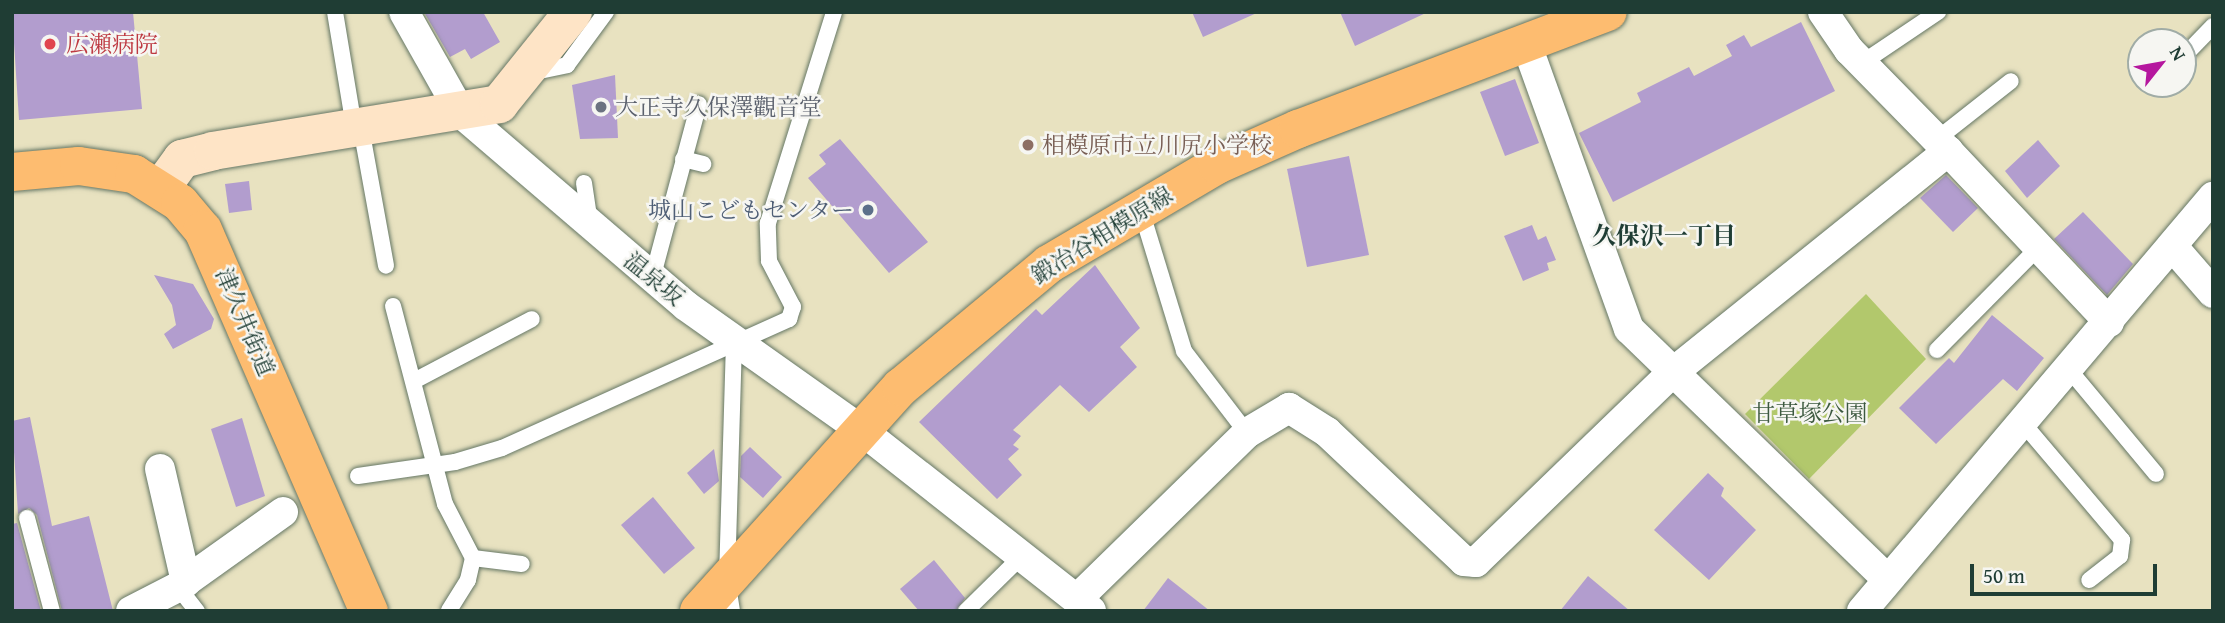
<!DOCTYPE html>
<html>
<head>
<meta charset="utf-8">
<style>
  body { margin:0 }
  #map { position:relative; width:2225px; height:623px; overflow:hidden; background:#e8e2c0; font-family:"Gentium Book Plus","Noto Serif JP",serif }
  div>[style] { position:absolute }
  .green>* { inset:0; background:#b2c86c }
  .building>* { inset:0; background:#b29dce }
  .roads { filter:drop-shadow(0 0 2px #657765) drop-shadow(0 0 2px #657765) }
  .lane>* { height:16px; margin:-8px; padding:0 8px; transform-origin:8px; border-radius:8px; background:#fff }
  .street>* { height:30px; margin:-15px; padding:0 15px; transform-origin:15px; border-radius:15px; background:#fff }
  .secondary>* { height:38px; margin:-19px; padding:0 19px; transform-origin:19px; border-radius:19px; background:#fee4c6 }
  .primary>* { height:38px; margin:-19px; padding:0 19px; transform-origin:19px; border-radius:19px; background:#fdbc70 }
  .highway>* { height:38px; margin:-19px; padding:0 19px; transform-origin:19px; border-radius:19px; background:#fdbc70 }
  .dots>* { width:19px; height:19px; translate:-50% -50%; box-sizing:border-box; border:4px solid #f6f6f2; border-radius:50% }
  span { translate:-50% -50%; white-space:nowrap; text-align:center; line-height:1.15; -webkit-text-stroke:5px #f6f6f2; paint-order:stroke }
  .health-label { font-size:23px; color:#be3a42 }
  .left { translate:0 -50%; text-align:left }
  .worship-label { font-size:23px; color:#5b616d }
  .education-label { font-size:23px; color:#785e54 }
  .service-label { font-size:23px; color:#4e5e75 }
  .right { translate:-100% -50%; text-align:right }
  .street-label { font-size:23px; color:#1f3d34 }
  .park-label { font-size:23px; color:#3c593f }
  .neighbourhood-label { font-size:24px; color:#1f3d34; font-weight:700 }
  .frame { position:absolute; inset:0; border:14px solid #1f3d34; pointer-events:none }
  .north { position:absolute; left:2127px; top:28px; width:70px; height:70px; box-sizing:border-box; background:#f6f6f2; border:2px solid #a0aca6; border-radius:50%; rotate:59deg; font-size:19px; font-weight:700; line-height:28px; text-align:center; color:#1f3d34 }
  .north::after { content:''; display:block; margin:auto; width:24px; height:32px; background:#b5179e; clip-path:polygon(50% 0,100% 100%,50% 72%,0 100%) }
  .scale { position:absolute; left:1970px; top:564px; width:187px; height:32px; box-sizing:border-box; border:4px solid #1f3d34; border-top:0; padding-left:9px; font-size:21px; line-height:24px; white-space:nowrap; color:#1f3d34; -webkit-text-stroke:5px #f6f6f2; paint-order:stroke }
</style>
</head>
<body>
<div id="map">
  <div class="green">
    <i style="clip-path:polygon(1866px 294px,1926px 359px,1809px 479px,1745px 414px)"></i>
  </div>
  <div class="building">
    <i style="clip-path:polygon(12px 12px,133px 12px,142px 109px,19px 120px)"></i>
    <i style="clip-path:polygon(424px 12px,483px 12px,500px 42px,471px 59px,465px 49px,450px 57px)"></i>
    <i style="clip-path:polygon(1192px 12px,1259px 12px,1203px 37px)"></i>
    <i style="clip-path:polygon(1340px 12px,1428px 12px,1355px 46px)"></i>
    <i style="clip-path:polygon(1801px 22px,1835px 91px,1613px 202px,1579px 133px,1641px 102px,1637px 93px,1689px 67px,1694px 76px,1732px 56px,1726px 45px,1744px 35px,1751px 47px)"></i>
    <i style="clip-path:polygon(615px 75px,618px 138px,580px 139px,572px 85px)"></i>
    <i style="clip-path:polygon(1515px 79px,1539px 143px,1505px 156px,1480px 92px)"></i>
    <i style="clip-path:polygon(840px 139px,928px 242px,889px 273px,808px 178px,826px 164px,819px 155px)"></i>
    <i style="clip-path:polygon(2038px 140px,2060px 166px,2027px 198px,2005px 171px)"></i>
    <i style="clip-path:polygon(1349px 156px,1369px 255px,1307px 267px,1287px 169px)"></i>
    <i style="clip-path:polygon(1946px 175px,1978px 208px,1953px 232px,1920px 198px)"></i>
    <i style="clip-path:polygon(249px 181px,252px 210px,229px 213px,225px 184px)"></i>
    <i style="clip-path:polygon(2083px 212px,2133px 264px,2107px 295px,2054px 239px)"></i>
    <i style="clip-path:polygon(1532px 225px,1538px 240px,1546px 236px,1556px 260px,1547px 263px,1549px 270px,1523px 281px,1504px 236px)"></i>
    <i style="clip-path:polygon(1095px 265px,1140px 328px,1120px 347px,1137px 367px,1089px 412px,1060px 385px,1013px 430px,1021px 436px,1013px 445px,1019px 449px,1008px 459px,1022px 475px,997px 499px,919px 422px,1036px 309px,1042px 315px)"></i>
    <i style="clip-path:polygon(154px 275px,193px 284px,214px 319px,211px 329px,173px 349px,164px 334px,176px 325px,172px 305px)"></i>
    <i style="clip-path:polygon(1992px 315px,2044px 358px,2017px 391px,2003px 379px,1936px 444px,1899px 408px,1949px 358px,1954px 363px)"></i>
    <i style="clip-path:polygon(30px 417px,52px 526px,89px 516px,113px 611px,62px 611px,37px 515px,29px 508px,18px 514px,12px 421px)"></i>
    <i style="clip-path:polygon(242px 418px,265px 496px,236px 507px,211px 429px)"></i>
    <i style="clip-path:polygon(750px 447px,782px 477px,763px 498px,740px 477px,741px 456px)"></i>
    <i style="clip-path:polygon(714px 449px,719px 481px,704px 494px,687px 473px)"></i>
    <i style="clip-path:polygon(1708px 473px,1724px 488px,1721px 496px,1756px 530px,1709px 580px,1654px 530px)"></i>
    <i style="clip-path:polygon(653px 497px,695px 548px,664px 574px,621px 525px)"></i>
    <i style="clip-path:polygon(17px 523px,41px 611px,12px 611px,12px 524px)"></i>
    <i style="clip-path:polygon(934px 560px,965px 598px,956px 611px,919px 611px,900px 589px)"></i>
    <i style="clip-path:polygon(1588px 576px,1630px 611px,1560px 611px)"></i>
    <i style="clip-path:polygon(1168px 578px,1210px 611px,1143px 611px)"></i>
  </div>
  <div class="roads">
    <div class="lane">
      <i style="left:335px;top:12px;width:117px;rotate:80.6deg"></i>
      <i style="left:2183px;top:57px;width:43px;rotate:-45.9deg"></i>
      <i style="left:1862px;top:63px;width:92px;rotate:-33.9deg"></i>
      <i style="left:530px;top:73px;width:38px;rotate:-12deg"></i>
      <i style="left:567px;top:65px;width:66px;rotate:-53.7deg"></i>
      <i style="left:361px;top:128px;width:140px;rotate:79.7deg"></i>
      <i style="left:1936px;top:140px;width:95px;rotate:-38.2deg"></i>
      <i style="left:683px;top:159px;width:21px;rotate:14deg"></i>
      <i style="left:584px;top:183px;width:40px;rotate:81.5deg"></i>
      <i style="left:1141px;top:210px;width:147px;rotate:73deg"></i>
      <i style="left:1184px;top:351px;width:103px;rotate:52.5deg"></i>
      <i style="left:652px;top:279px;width:181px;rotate:-75deg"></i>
      <i style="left:393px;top:306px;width:205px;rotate:75.3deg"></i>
      <i style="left:445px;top:504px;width:61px;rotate:62.6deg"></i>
      <i style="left:473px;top:558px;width:23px;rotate:103deg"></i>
      <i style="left:468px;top:580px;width:36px;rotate:122deg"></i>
      <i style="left:1937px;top:350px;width:144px;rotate:-45.3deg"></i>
      <i style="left:2067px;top:367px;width:139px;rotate:50.2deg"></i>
      <i style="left:414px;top:381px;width:133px;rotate:-27.7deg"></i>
      <i style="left:2022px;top:422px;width:155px;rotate:49.7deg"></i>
      <i style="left:2122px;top:540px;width:16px;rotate:97deg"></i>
      <i style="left:2120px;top:556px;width:39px;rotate:142deg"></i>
      <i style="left:358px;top:476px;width:98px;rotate:-8.2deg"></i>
      <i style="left:455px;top:462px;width:49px;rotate:-16.6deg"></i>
      <i style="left:502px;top:448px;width:315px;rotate:-24.2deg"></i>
      <i style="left:789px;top:319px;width:13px;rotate:-72deg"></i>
      <i style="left:793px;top:307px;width:52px;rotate:-117.6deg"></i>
      <i style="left:769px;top:261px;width:38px;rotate:-92deg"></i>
      <i style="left:768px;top:223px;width:221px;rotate:-72.6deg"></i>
      <i style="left:27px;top:518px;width:96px;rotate:75deg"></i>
      <i style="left:473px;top:558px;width:49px;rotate:7deg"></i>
      <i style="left:178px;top:587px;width:31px;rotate:52deg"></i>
      <i style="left:732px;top:611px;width:33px;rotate:-99deg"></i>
      <i style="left:727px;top:578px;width:238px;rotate:-88.3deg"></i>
      <i style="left:966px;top:611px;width:80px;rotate:-44.5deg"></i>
    </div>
    <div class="street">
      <i style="left:404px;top:12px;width:116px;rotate:60.6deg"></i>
      <i style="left:461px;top:113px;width:296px;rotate:40.6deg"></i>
      <i style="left:686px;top:306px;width:213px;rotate:35.3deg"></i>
      <i style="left:860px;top:429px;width:294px;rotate:38.2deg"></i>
      <i style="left:1823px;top:12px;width:46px;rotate:55.6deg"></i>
      <i style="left:1849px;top:50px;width:141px;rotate:45.6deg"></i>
      <i style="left:1526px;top:43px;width:304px;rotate:70.2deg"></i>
      <i style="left:1629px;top:329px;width:359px;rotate:44.1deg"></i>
      <i style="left:2173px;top:247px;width:61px;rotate:49deg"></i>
      <i style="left:160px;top:469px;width:116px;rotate:77deg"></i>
      <i style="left:1077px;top:599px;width:238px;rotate:-44.3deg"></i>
      <i style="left:1247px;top:433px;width:49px;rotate:-30.8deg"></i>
      <i style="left:1289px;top:408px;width:45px;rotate:32.3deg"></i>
      <i style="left:1327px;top:432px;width:188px;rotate:43.3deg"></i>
      <i style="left:1464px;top:561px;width:12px;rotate:5deg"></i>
      <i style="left:1476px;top:562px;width:271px;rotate:-44deg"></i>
      <i style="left:1671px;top:374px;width:356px;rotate:-38.8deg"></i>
      <i style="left:1948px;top:151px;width:235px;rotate:46.7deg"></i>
      <i style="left:131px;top:611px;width:53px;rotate:-27.1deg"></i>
      <i style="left:178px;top:587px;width:129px;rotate:-35.5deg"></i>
      <i style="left:1862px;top:611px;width:543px;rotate:-49.71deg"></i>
    </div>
    <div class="secondary">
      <i style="left:161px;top:188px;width:36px;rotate:-54deg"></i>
      <i style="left:182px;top:159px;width:32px;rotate:-14deg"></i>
      <i style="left:213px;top:151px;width:290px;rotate:-9.3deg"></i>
      <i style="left:499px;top:104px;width:118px;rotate:-51.2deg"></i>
    </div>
    <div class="primary">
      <i style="left:699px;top:611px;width:302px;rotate:-48deg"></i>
      <i style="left:901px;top:387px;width:192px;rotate:-39.7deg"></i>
      <i style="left:1049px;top:264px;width:195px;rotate:-30.5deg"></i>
      <i style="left:1217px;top:165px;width:89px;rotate:-24deg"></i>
      <i style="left:1298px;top:129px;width:331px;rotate:-20.7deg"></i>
    </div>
    <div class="highway">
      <i style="left:12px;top:172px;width:67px;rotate:-5.1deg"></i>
      <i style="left:79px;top:166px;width:56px;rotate:8.3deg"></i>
      <i style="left:134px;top:174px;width:54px;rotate:32.2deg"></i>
      <i style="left:180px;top:203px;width:35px;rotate:50deg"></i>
      <i style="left:203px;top:230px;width:416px;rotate:66.5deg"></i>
    </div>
  </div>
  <div class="dots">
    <i style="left:50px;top:44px;background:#e0444e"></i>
    <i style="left:601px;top:107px;background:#6b7280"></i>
    <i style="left:1028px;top:145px;background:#8d6e63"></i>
    <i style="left:868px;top:210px;background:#5c6f8a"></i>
  </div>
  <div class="health-label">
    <span class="left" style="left:66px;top:44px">広瀬病院</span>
  </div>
  <div class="worship-label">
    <span class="left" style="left:615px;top:107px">大正寺久保澤觀音堂</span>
  </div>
  <div class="education-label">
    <span class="left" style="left:1042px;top:145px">相模原市立川尻小学校</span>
  </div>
  <div class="service-label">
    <span class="right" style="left:854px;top:210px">城山こどもセンター</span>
  </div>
  <div class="street-label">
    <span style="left:1102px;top:235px;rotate:-32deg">鍛冶谷相模原線</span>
    <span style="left:654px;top:279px;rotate:39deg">温泉坂</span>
    <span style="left:245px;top:322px;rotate:67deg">津久井街道</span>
  </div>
  <div class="park-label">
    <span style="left:1810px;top:413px">甘草塚公園</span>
  </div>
  <div class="neighbourhood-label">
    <span style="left:1664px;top:236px">久保沢一丁目</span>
  </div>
  <div class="frame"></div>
  <div class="north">N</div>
  <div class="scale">50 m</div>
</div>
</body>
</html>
